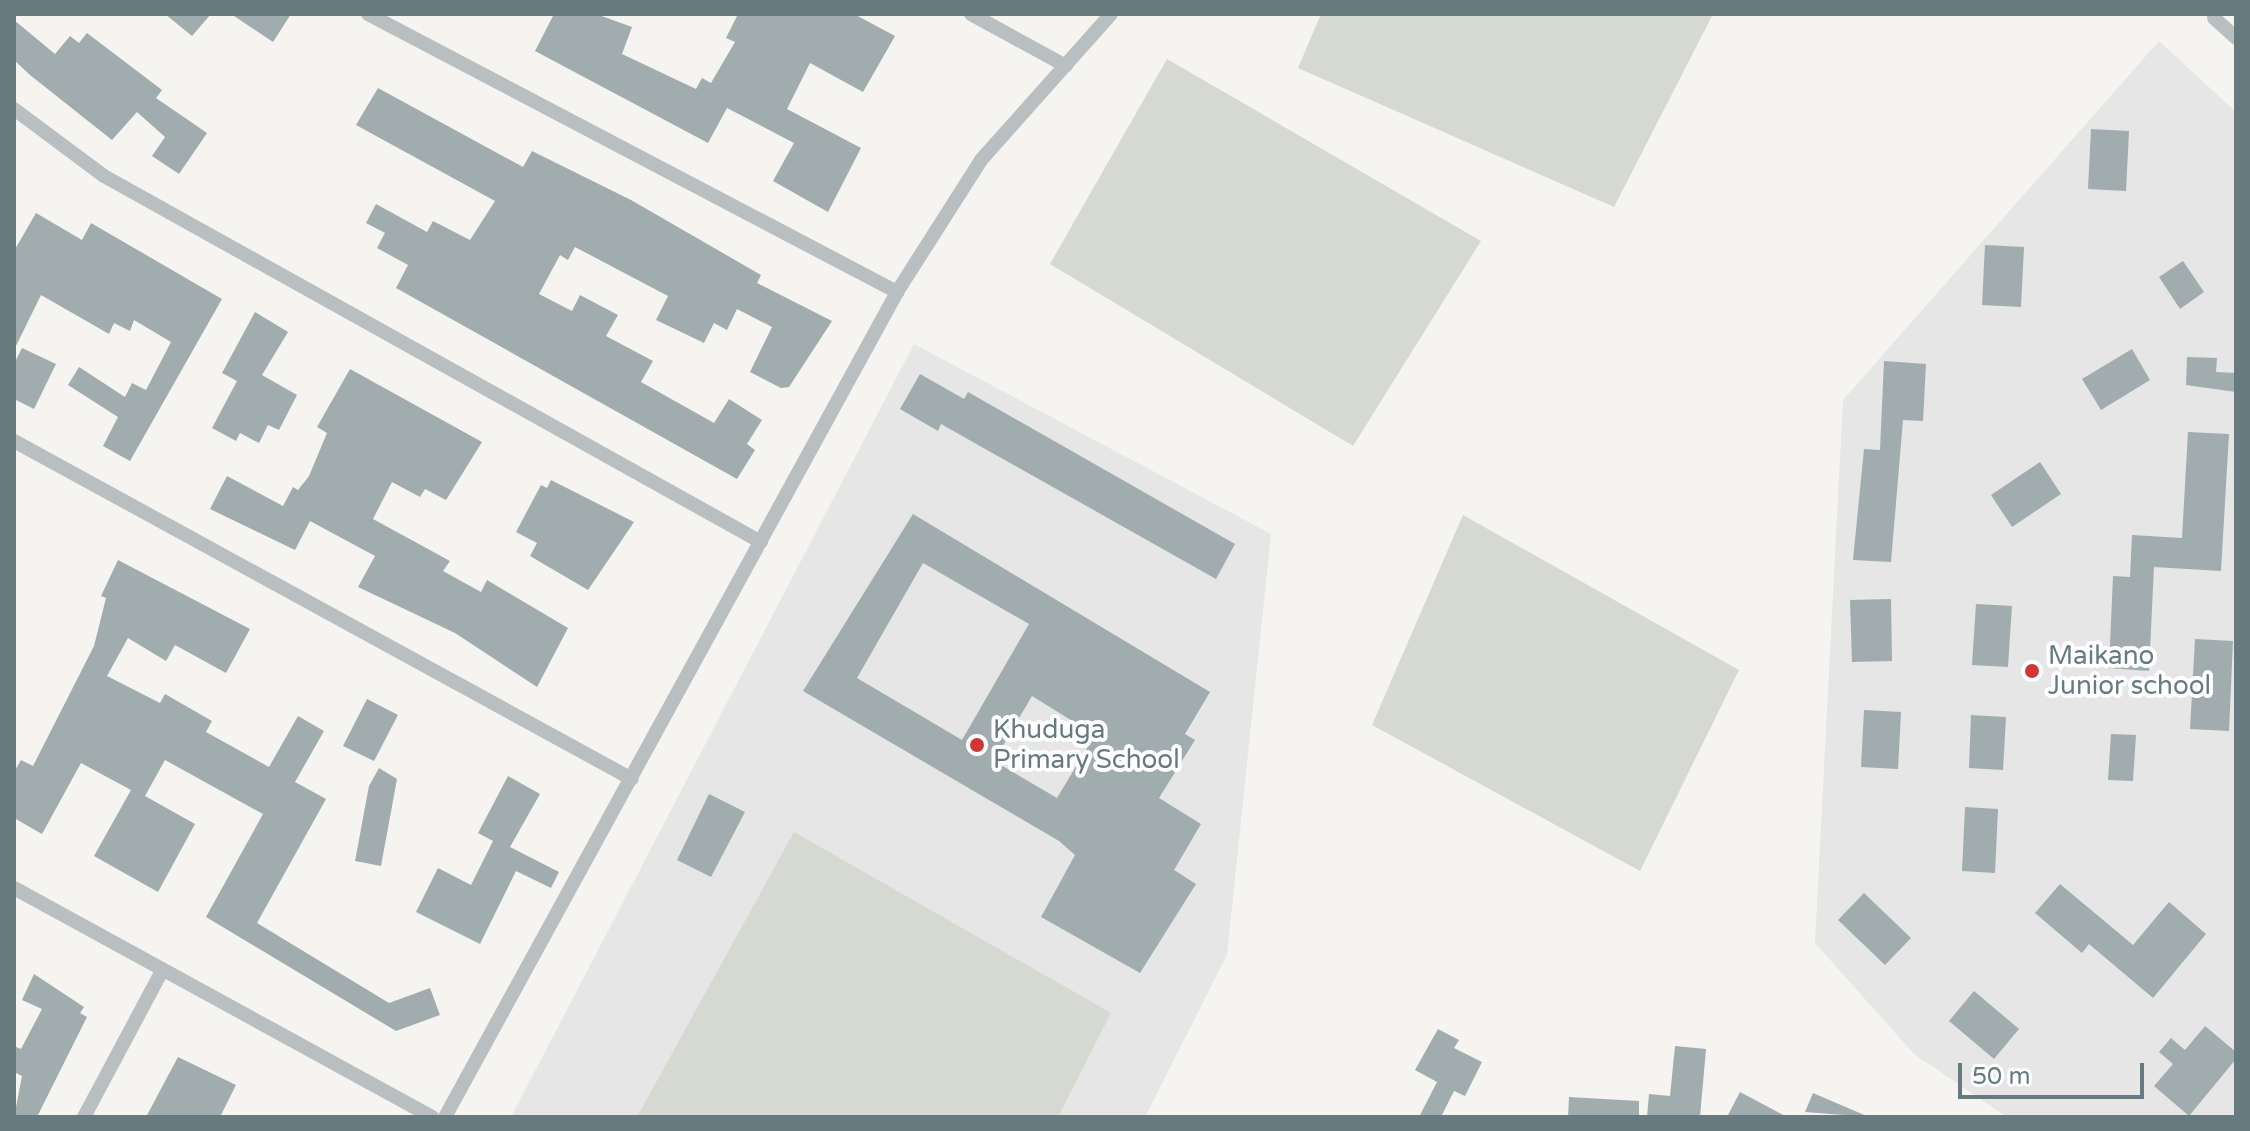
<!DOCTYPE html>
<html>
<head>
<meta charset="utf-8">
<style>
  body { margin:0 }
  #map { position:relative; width:2250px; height:1131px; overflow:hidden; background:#f5f4f1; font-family:"Varela Round",sans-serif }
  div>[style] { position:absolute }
  .built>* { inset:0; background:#e5e6e5 }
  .green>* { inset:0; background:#d5d9d1 }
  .building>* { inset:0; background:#a1acae }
  .minor>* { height:14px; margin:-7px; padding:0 7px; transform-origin:7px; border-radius:7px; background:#b9bfc1 }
  .dots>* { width:22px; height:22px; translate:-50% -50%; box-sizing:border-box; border:4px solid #fff; border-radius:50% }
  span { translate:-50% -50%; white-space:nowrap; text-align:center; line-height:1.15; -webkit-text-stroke:8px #fff; paint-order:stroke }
  .poi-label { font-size:26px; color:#667a80 }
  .left { translate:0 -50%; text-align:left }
  .frame { position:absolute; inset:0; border:16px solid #667a80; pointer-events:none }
  .scale { position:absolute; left:1958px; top:1063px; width:186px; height:36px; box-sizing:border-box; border:4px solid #667a80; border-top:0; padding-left:10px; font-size:24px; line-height:28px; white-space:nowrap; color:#667a80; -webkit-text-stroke:6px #fff; paint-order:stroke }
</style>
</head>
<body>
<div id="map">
  <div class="built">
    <i style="clip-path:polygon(2159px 41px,2236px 112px,2236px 1117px,2007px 1117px,1914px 1054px,1815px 943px,1843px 400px)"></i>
    <i style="clip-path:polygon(914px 344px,1271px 534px,1227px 955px,1145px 1117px,511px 1117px)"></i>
  </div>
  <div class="green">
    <i style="clip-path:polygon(1321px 14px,1713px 14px,1614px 207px,1298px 68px)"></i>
    <i style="clip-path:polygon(1167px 59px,1481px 241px,1353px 446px,1050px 264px)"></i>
    <i style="clip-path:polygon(1463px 515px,1739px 670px,1640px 871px,1372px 725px)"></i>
    <i style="clip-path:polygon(794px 832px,1111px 1013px,1058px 1117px,637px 1117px)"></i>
  </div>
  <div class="building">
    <i style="clip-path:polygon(165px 14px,211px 14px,192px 36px)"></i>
    <i style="clip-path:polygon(231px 14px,291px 14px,273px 42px)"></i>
    <i style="clip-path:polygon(554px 14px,596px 14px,632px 27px,622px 54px,696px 89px,702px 78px,711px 83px,735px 42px,726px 38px,738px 14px,854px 14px,895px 36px,863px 92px,810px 63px,787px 109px,861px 148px,828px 212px,773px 181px,794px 143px,727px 108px,708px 143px,535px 51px)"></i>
    <i style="clip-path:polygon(14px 20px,55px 54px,70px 36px,79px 43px,87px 33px,162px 90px,156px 98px,207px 133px,179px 174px,152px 156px,165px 137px,137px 112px,112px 140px,30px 75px,14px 60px)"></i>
    <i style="clip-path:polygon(378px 88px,523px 167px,532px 151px,631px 200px,761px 275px,757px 283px,832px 321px,789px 387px,781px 388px,750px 372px,772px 327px,737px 309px,727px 330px,714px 323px,704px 343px,656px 320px,668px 296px,575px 247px,568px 260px,560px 255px,539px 294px,572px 311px,580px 295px,618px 315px,606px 336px,653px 361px,641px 382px,714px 423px,729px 399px,762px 420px,747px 444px,755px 450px,737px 479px,396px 288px,408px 265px,377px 248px,385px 233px,366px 223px,376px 204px,427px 232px,433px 221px,470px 240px,495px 201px,356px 125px)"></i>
    <i style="clip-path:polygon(2091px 129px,2129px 131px,2126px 191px,2088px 189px)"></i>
    <i style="clip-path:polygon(36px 213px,82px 240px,91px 223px,222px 299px,130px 461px,103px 446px,118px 417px,68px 385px,79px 367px,125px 397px,132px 383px,146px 390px,171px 342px,134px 320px,130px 331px,114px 323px,109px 334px,41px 295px,14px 350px,14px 251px)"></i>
    <i style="clip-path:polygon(1985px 245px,2024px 247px,2021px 307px,1982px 305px)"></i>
    <i style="clip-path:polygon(2183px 261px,2204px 292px,2180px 309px,2159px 277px)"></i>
    <i style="clip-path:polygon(255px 312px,288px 332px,262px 375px,297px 395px,279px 430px,268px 425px,259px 443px,240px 433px,236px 441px,212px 428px,237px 381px,222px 373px)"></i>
    <i style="clip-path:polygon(22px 348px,56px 364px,34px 409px,14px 399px,14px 364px)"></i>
    <i style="clip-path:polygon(2132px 349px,2150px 380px,2101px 410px,2082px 379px)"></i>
    <i style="clip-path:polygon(2187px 357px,2217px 358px,2216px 372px,2236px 373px,2236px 392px,2186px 385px)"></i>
    <i style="clip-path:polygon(1884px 361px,1926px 364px,1923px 421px,1903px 420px,1891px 562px,1853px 560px,1864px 449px,1880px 450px)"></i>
    <i style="clip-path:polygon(350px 369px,482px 442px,446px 500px,425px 489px,420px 497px,392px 482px,373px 519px,450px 561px,443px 571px,481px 592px,487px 580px,568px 628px,537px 687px,455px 633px,358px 587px,375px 556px,310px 521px,295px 550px,210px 509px,227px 476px,283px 506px,293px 487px,298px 490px,309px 476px,327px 433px,317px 427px)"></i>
    <i style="clip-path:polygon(920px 374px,964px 399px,968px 392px,1235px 544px,1216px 579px,941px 424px,938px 431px,900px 409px)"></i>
    <i style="clip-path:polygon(2188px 432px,2229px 434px,2221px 571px,2154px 567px,2149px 671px,2109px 668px,2113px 576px,2130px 577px,2132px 535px,2182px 538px)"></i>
    <i style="clip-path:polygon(2040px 462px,2061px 494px,2012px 527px,1991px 495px)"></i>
    <i style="clip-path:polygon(551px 480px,634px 522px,588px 590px,530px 556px,537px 543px,516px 532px,541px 485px,547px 488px)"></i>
    <i style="clip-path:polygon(evenodd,913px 514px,1210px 692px,1185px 734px,1195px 740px,1159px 798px,1201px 824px,1174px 870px,1196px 884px,1140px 973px,1041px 917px,1075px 855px,1059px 841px,803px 691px,913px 514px,923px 563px,1029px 624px,962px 740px,857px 678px,923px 563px,913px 514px,1032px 696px,1095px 735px,1057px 798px,994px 761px,1032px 696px)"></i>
    <i style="clip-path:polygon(118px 560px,250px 629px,226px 673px,175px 645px,166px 661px,128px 638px,107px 676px,160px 703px,165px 694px,212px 721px,206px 732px,269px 767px,298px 716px,324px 731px,295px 782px,326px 799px,257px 923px,389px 1003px,430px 988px,440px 1015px,396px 1031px,206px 917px,263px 814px,165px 760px,145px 796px,195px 824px,158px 892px,94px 856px,131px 790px,81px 763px,42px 834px,14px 818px,14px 772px,21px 760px,33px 766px,94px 646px,106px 598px,101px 596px)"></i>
    <i style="clip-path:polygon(1891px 599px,1892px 661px,1852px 662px,1850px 600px)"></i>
    <i style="clip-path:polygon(1976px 604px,2012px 606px,2008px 667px,1972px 665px)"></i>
    <i style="clip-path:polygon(2195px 639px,2233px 641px,2229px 731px,2190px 729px)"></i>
    <i style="clip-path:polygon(367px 699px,398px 715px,374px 761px,343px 746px)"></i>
    <i style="clip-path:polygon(1864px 710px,1901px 712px,1898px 769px,1861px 767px)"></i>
    <i style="clip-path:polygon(1971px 715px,2006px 717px,2003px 770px,1969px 768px)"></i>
    <i style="clip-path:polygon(2111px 734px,2136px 735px,2133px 781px,2108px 780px)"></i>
    <i style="clip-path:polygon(379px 768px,397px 779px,381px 866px,355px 861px,369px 786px)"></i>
    <i style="clip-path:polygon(508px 776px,540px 794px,510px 847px,559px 872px,551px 888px,516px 871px,480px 944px,416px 912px,438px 868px,471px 885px,493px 841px,478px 833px)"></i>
    <i style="clip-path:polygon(709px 794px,745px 812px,711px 877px,677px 860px)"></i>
    <i style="clip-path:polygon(1965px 807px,1998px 809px,1995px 873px,1962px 871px)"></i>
    <i style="clip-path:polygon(2060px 884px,2133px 945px,2169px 902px,2206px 934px,2153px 998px,2089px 944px,2082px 953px,2035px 913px)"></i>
    <i style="clip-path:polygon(1864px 893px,1911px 938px,1885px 965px,1838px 920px)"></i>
    <i style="clip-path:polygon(34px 974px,84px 1007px,80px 1013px,87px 1017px,37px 1117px,14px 1117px,22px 1076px,14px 1072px,14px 1046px,21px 1049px,42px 1009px,22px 1000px)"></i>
    <i style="clip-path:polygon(1974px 991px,2019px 1029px,1994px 1059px,1949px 1021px)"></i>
    <i style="clip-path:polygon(2205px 1026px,2236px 1052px,2236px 1059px,2189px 1116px,2154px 1086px,2173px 1064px,2159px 1052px,2171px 1038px,2185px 1050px)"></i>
    <i style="clip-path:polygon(1438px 1029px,1459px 1040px,1454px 1048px,1482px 1062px,1465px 1096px,1454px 1091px,1441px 1117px,1419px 1117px,1437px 1082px,1415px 1070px)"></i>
    <i style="clip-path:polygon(1675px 1046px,1706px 1049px,1700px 1117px,1647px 1117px,1649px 1094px,1670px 1096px)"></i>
    <i style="clip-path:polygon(178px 1057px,236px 1085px,220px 1117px,146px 1117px)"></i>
    <i style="clip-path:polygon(1740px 1092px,1787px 1117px,1727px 1117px)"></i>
    <i style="clip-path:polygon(1813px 1093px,1869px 1117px,1805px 1112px)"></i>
    <i style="clip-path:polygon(1569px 1097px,1639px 1101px,1639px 1117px,1568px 1117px)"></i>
  </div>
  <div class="minor">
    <i style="left:368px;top:14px;width:598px;rotate:27.72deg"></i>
    <i style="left:971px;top:14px;width:108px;rotate:28.7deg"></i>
    <i style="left:2214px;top:18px;width:30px;rotate:42deg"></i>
    <i style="left:14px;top:109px;width:112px;rotate:36.7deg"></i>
    <i style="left:104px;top:176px;width:752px;rotate:29.12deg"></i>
    <i style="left:14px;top:441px;width:704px;rotate:28.68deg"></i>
    <i style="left:14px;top:888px;width:477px;rotate:28.7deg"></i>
    <i style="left:84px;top:1117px;width:166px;rotate:-61.9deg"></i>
    <i style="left:445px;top:1117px;width:941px;rotate:-61.28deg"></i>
    <i style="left:897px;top:292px;width:156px;rotate:-57.5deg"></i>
    <i style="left:981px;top:160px;width:195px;rotate:-48.3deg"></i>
  </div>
  <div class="dots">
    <i style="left:2032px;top:671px;background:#d23634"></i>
    <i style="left:977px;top:745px;background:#d23634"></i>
  </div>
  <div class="poi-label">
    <span class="left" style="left:2048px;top:671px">Maikano<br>Junior school</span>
    <span class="left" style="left:993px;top:745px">Khuduga<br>Primary School</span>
  </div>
  <div class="frame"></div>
  <div class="scale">50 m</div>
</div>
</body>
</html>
